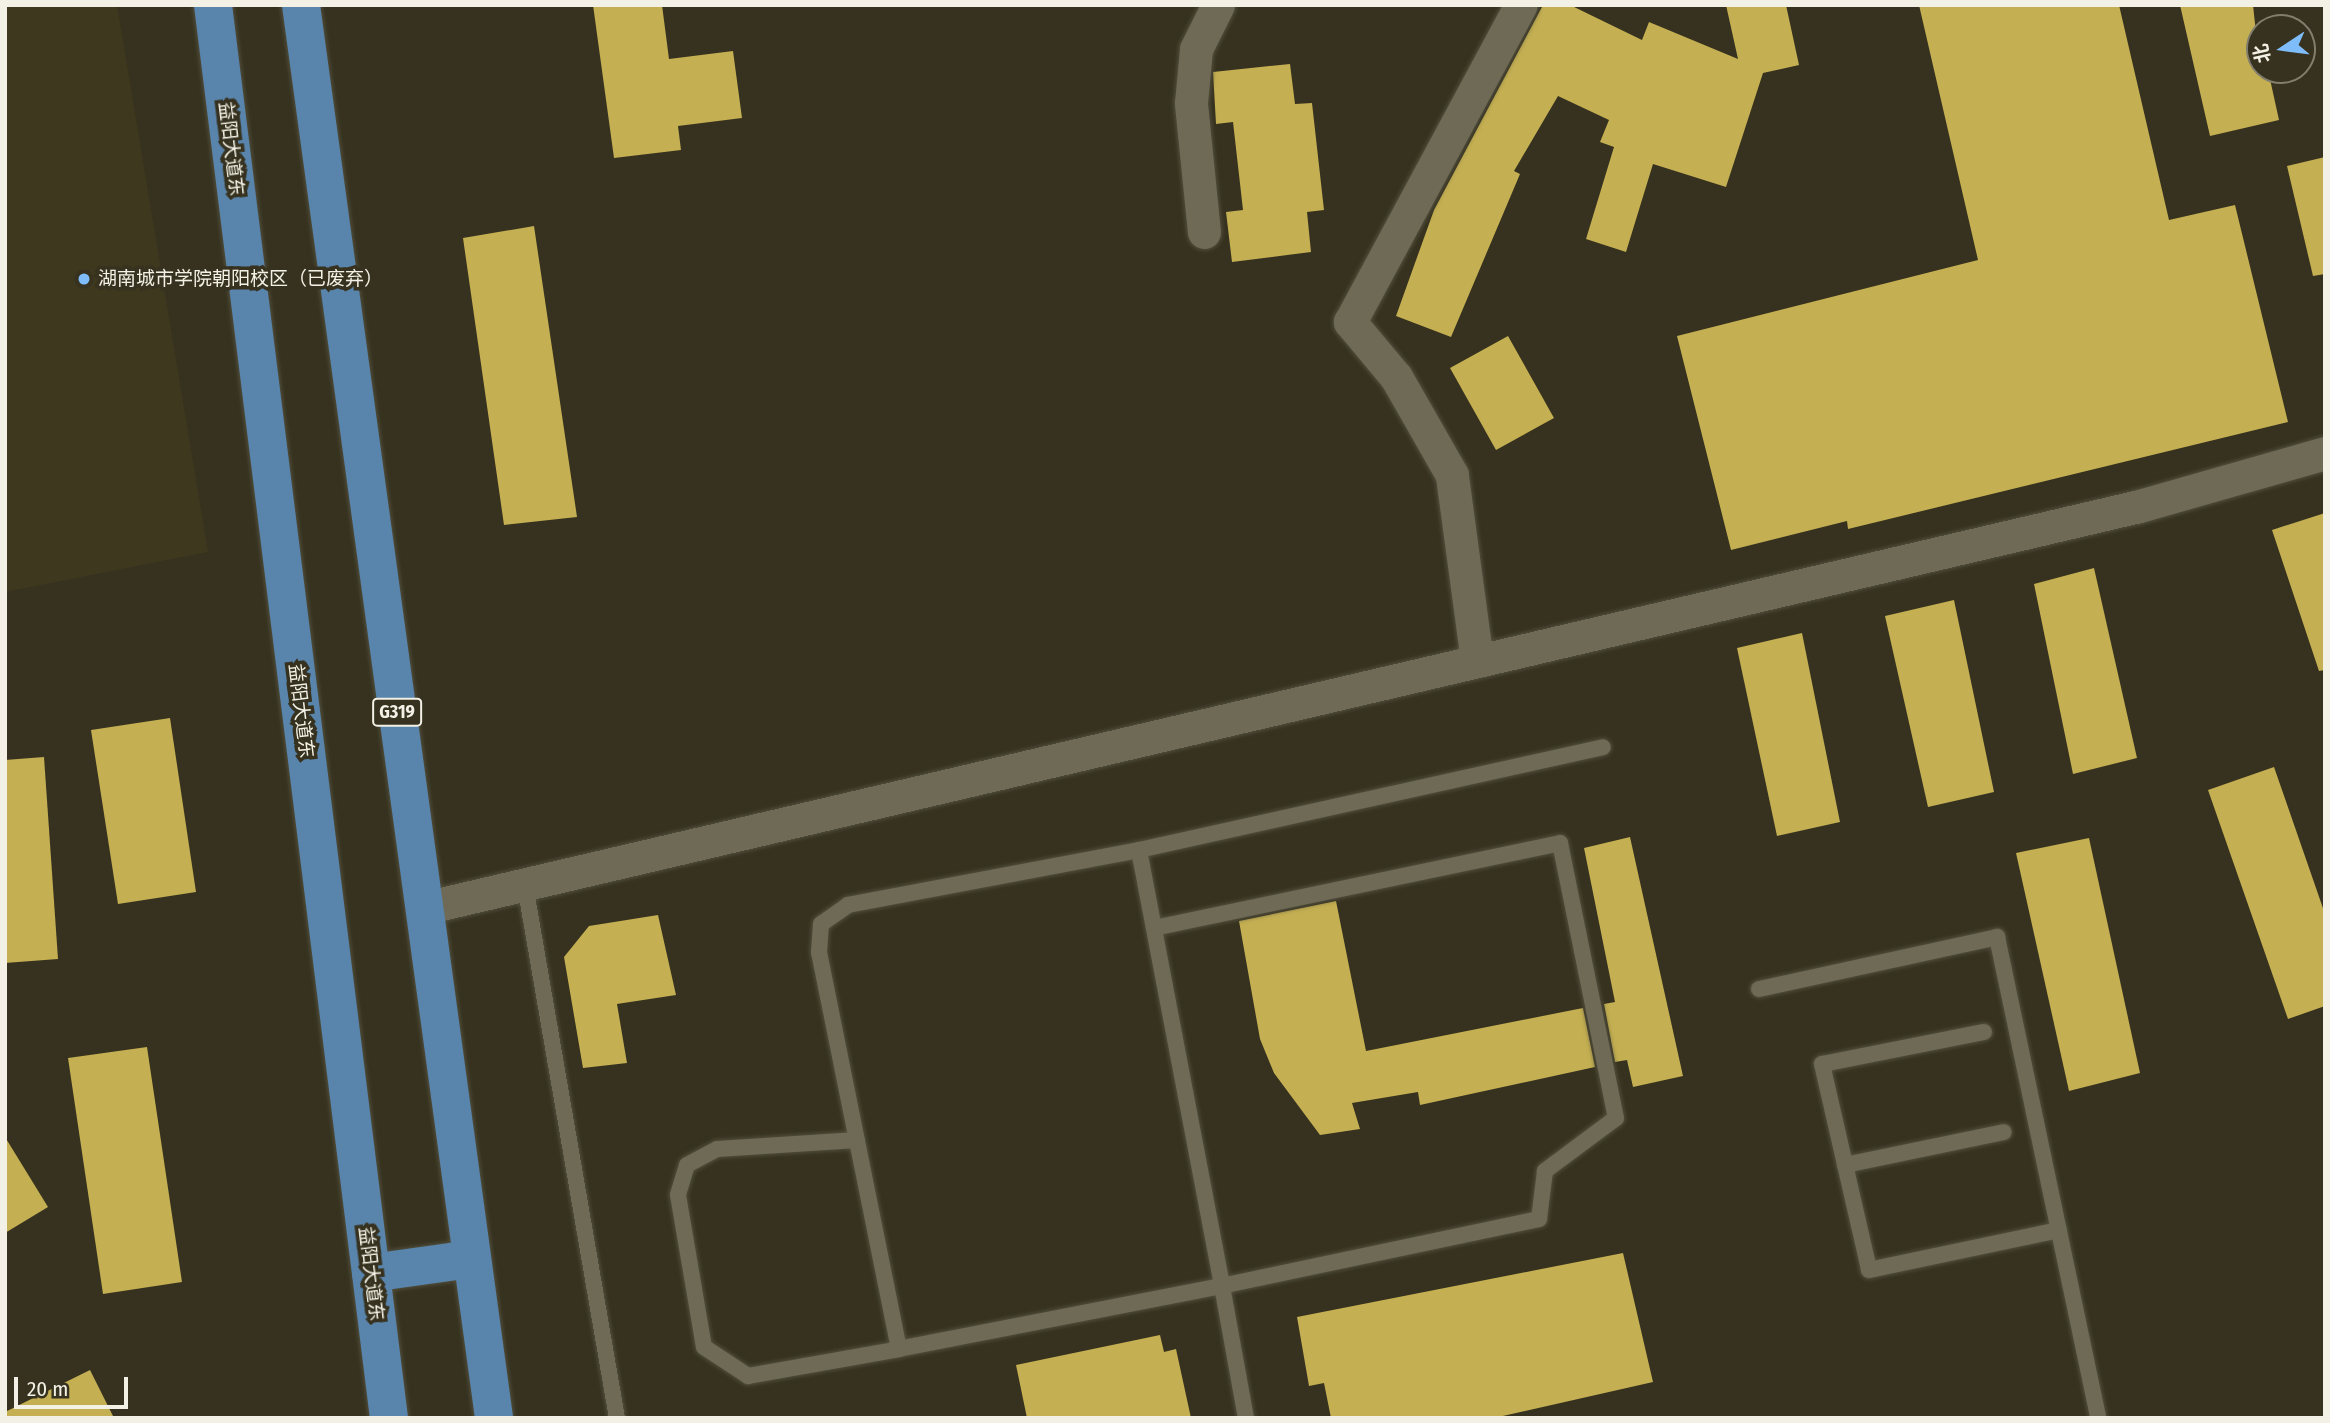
<!DOCTYPE html>
<html>
<head>
<meta charset="utf-8">
<style>
  body { margin:0 }
  #map { position:relative; width:2330px; height:1423px; overflow:hidden; background:#36321f; font-family:"Fira Sans Condensed","Noto Sans SC",sans-serif }
  div>[style] { position:absolute }
  .built>* { inset:0; background:#3e381e }
  .building>* { inset:0; background:#c4af52 }
  .roads { filter:drop-shadow(0 0 2px #514e3d) drop-shadow(0 0 2px #514e3d) }
  .lane>* { height:16px; margin:-8px; padding:0 8px; transform-origin:8px; border-radius:8px; background:#6e6a55 }
  .street>* { height:33px; margin:-16.5px; padding:0 16.5px; transform-origin:16.5px; border-radius:16.5px; background:#6e6a55 }
  .primary>* { height:38px; margin:-19px; padding:0 19px; transform-origin:19px; border-radius:19px; background:#5984ab }
  .dots>* { width:19px; height:19px; translate:-50% -50%; box-sizing:border-box; border:4px solid #36321f; border-radius:50% }
  span { translate:-50% -50%; white-space:nowrap; text-align:center; line-height:1.15; -webkit-text-stroke:7px #36321f; paint-order:stroke }
  .shield-label span { padding:2px 5px; background:#36321f; border:2px solid; border-radius:5px; -webkit-text-stroke-width:0 }
  .shield-label { font-size:18px; color:#f3f1e5; font-weight:700 }
  .street-label { font-size:19px; color:#f3f1e5 }
  .poi-label { font-size:19px; color:#f3f1e5 }
  .left { translate:0 -50%; text-align:left }
  .frame { position:absolute; inset:0; border:7px solid #f3f1e5; pointer-events:none }
  .north { position:absolute; left:2246px; top:14px; width:70px; height:70px; box-sizing:border-box; background:#36321f; border:2px solid #827e6e; border-radius:50%; rotate:257deg; font-size:19px; font-weight:700; line-height:28px; text-align:center; color:#f3f1e5 }
  .north::after { content:''; display:block; margin:auto; width:24px; height:32px; background:#7fbdfa; clip-path:polygon(50% 0,100% 100%,50% 72%,0 100%) }
  .scale { position:absolute; left:14px; top:1377px; width:114px; height:32px; box-sizing:border-box; border:4px solid #f3f1e5; border-top:0; padding-left:9px; font-size:21px; line-height:24px; white-space:nowrap; color:#f3f1e5; -webkit-text-stroke:5px #36321f; paint-order:stroke }
</style>
</head>
<body>
<div id="map">
  <div class="built">
    <i style="clip-path:polygon(5px 5px,117px 5px,208px 552px,5px 592px)"></i>
  </div>
  <div class="building">
    <i style="clip-path:polygon(593px 5px,662px 5px,669px 59px,733px 51px,742px 118px,678px 126px,681px 150px,614px 158px)"></i>
    <i style="clip-path:polygon(1543px 5px,1570px 5px,1642px 40px,1649px 22px,1738px 59px,1726px 5px,1786px 5px,1799px 65px,1763px 73px,1726px 187px,1653px 164px,1626px 252px,1586px 239px,1614px 147px,1600px 142px,1609px 120px,1558px 96px,1514px 171px,1520px 174px,1451px 337px,1396px 316px,1434px 210px)"></i>
    <i style="clip-path:polygon(1919px 5px,2119px 5px,2169px 220px,2235px 205px,2288px 422px,1848px 529px,1847px 521px,1731px 550px,1677px 336px,1978px 260px)"></i>
    <i style="clip-path:polygon(2180px 5px,2253px 5px,2260px 70px,2268px 70px,2279px 120px,2210px 136px)"></i>
    <i style="clip-path:polygon(1290px 64px,1295px 104px,1312px 103px,1324px 210px,1307px 212px,1311px 252px,1232px 262px,1226px 212px,1243px 210px,1233px 122px,1216px 124px,1213px 72px)"></i>
    <i style="clip-path:polygon(2325px 157px,2325px 274px,2313px 276px,2287px 166px)"></i>
    <i style="clip-path:polygon(534px 226px,577px 517px,504px 525px,463px 238px)"></i>
    <i style="clip-path:polygon(1508px 336px,1554px 418px,1496px 450px,1450px 368px)"></i>
    <i style="clip-path:polygon(2325px 513px,2325px 670px,2319px 671px,2272px 530px)"></i>
    <i style="clip-path:polygon(2094px 568px,2137px 758px,2073px 774px,2034px 584px)"></i>
    <i style="clip-path:polygon(1954px 600px,1994px 792px,1928px 807px,1885px 616px)"></i>
    <i style="clip-path:polygon(1802px 633px,1840px 822px,1777px 836px,1737px 648px)"></i>
    <i style="clip-path:polygon(170px 718px,196px 892px,118px 904px,91px 730px)"></i>
    <i style="clip-path:polygon(44px 757px,58px 959px,5px 963px,5px 760px)"></i>
    <i style="clip-path:polygon(2274px 767px,2325px 914px,2325px 1006px,2288px 1019px,2208px 790px)"></i>
    <i style="clip-path:polygon(1630px 837px,1683px 1076px,1633px 1087px,1627px 1060px,1615px 1062px,1604px 1004px,1615px 1002px,1584px 848px)"></i>
    <i style="clip-path:polygon(2089px 838px,2140px 1073px,2069px 1091px,2016px 853px)"></i>
    <i style="clip-path:polygon(1336px 901px,1366px 1051px,1583px 1008px,1595px 1067px,1420px 1105px,1418px 1092px,1352px 1103px,1360px 1129px,1320px 1135px,1274px 1073px,1260px 1039px,1239px 921px)"></i>
    <i style="clip-path:polygon(658px 915px,676px 995px,617px 1004px,627px 1063px,583px 1068px,564px 957px,589px 926px)"></i>
    <i style="clip-path:polygon(147px 1047px,182px 1282px,103px 1294px,68px 1058px)"></i>
    <i style="clip-path:polygon(5px 1137px,48px 1207px,5px 1233px)"></i>
    <i style="clip-path:polygon(1623px 1253px,1653px 1382px,1494px 1418px,1331px 1418px,1324px 1383px,1309px 1386px,1297px 1317px)"></i>
    <i style="clip-path:polygon(1160px 1335px,1164px 1352px,1176px 1349px,1191px 1418px,1027px 1418px,1016px 1365px)"></i>
    <i style="clip-path:polygon(90px 1370px,114px 1418px,5px 1418px,5px 1412px)"></i>
  </div>
  <div class="roads">
    <div class="lane">
      <i style="left:1139px;top:850px;width:475px;rotate:-12.5deg"></i>
      <i style="left:525px;top:885px;width:541px;rotate:80.21deg"></i>
      <i style="left:1154px;top:928px;width:415px;rotate:-11.8deg"></i>
      <i style="left:1560px;top:843px;width:281px;rotate:78.5deg"></i>
      <i style="left:1616px;top:1118px;width:89px;rotate:143.3deg"></i>
      <i style="left:1545px;top:1171px;width:48px;rotate:97.1deg"></i>
      <i style="left:1539px;top:1219px;width:324px;rotate:168.1deg"></i>
      <i style="left:1222px;top:1286px;width:329px;rotate:169deg"></i>
      <i style="left:899px;top:1349px;width:405px;rotate:-101.4deg"></i>
      <i style="left:819px;top:952px;width:28px;rotate:-86deg"></i>
      <i style="left:821px;top:924px;width:33px;rotate:-35deg"></i>
      <i style="left:848px;top:905px;width:296px;rotate:-10.7deg"></i>
      <i style="left:1139px;top:850px;width:444px;rotate:79.2deg"></i>
      <i style="left:1222px;top:1286px;width:134px;rotate:79.7deg"></i>
      <i style="left:1759px;top:989px;width:244px;rotate:-12.3deg"></i>
      <i style="left:1997px;top:937px;width:491px;rotate:78.1deg"></i>
      <i style="left:1984px;top:1032px;width:165px;rotate:168.8deg"></i>
      <i style="left:1822px;top:1064px;width:211px;rotate:77.1deg"></i>
      <i style="left:1869px;top:1270px;width:194px;rotate:-11.9deg"></i>
      <i style="left:857px;top:1140px;width:140px;rotate:176.3deg"></i>
      <i style="left:717px;top:1149px;width:34px;rotate:152deg"></i>
      <i style="left:687px;top:1165px;width:31px;rotate:107deg"></i>
      <i style="left:678px;top:1195px;width:154px;rotate:80.3deg"></i>
      <i style="left:704px;top:1347px;width:53px;rotate:33.4deg"></i>
      <i style="left:748px;top:1376px;width:153px;rotate:-10.1deg"></i>
      <i style="left:1845px;top:1165px;width:162px;rotate:-11.7deg"></i>
    </div>
    <div class="street">
      <i style="left:1204px;top:232px;width:130px;rotate:-95.8deg"></i>
      <i style="left:1191px;top:103px;width:54px;rotate:-84.7deg"></i>
      <i style="left:1196px;top:49px;width:49px;rotate:-63.4deg"></i>
      <i style="left:1477px;top:661px;width:188px;rotate:-97.7deg"></i>
      <i style="left:1452px;top:475px;width:113px;rotate:-119.7deg"></i>
      <i style="left:1396px;top:377px;width:72px;rotate:-129.9deg"></i>
      <i style="left:1350px;top:322px;width:360px;rotate:-61.7deg"></i>
      <i style="left:424px;top:908px;width:1761px;rotate:-13.19deg"></i>
      <i style="left:2139px;top:506px;width:193px;rotate:-15.9deg"></i>
    </div>
    <div class="primary">
      <i style="left:213px;top:5px;width:1424px;rotate:82.9deg"></i>
      <i style="left:301px;top:5px;width:1426px;rotate:82.22deg"></i>
      <i style="left:371px;top:1273px;width:101px;rotate:-8deg"></i>
    </div>
  </div>
  <div class="dots">
    <i style="left:84px;top:279px;background:#7fbdfa"></i>
  </div>
  <div class="shield-label">
    <span style="left:397px;top:712px">G319</span>
  </div>
  <div class="street-label">
    <span style="left:231px;top:149px;rotate:83deg">益阳大道东</span>
    <span style="left:301px;top:711px;rotate:83deg">益阳大道东</span>
    <span style="left:371px;top:1274px;rotate:83deg">益阳大道东</span>
  </div>
  <div class="poi-label">
    <span class="left" style="left:98px;top:279px">湖南城市学院朝阳校区（已废弃）</span>
  </div>
  <div class="frame"></div>
  <div class="north">北</div>
  <div class="scale">20 m</div>
</div>
</body>
</html>
